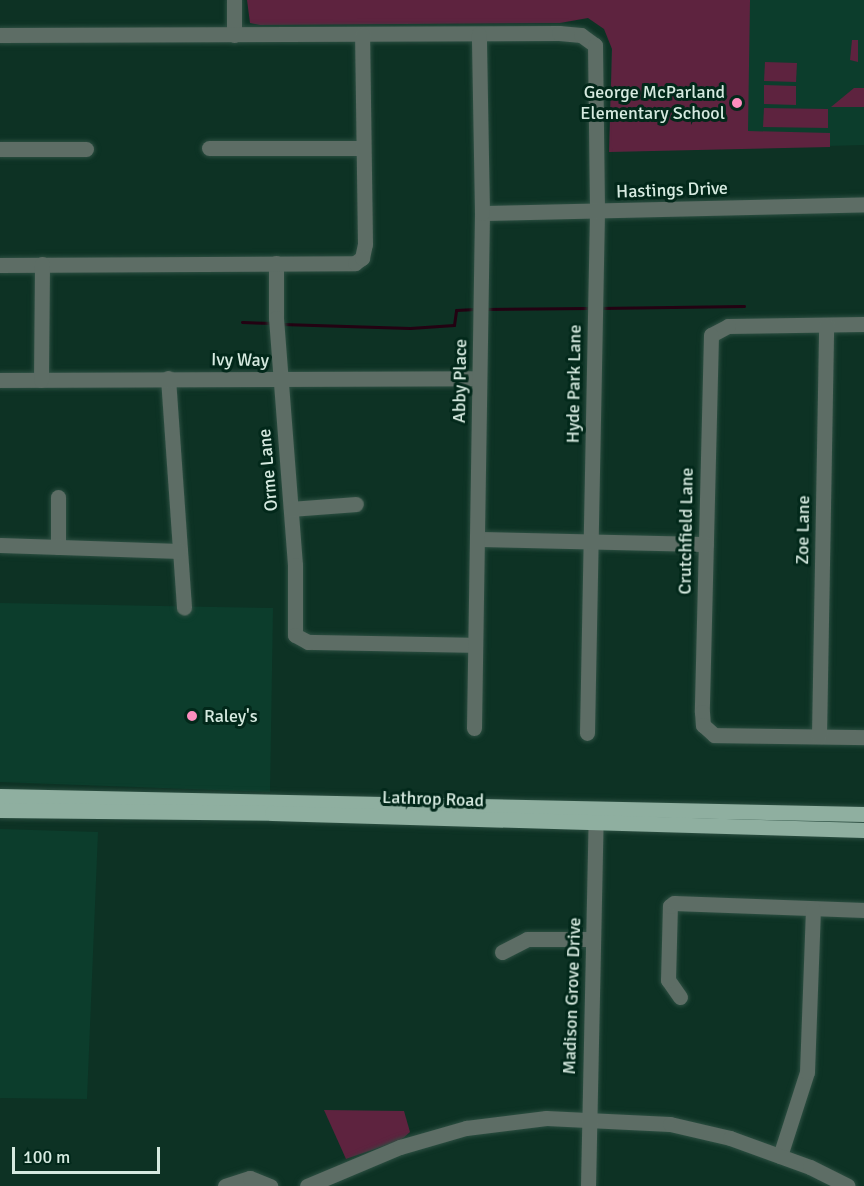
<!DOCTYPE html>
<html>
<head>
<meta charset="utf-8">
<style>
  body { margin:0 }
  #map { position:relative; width:864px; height:1186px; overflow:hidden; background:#0d3224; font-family:Signika,sans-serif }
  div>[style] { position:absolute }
  .built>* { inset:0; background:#0c3d2c }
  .green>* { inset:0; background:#5e233f }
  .stream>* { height:3px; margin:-1.5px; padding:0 1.5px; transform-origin:1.5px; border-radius:1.5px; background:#230212 }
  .roads { filter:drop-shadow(0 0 2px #2d4f42) drop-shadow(0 0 2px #2d4f42) }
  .minor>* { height:15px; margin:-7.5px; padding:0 7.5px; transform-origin:7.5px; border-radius:7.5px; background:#5d6d65 }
  .major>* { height:15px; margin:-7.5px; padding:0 7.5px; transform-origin:7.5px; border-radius:7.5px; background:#8fafa0 }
  .dots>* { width:16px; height:16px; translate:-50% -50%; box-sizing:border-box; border:3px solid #02281a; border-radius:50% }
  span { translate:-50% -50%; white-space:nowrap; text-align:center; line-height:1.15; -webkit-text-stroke:6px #02281a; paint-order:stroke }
  .poi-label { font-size:18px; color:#d6eae0 }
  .right { translate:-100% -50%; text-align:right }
  .left { translate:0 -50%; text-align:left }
  .street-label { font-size:18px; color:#d6eae0 }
  .scale { position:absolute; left:12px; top:1147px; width:148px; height:27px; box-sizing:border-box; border:3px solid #d6eae0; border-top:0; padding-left:8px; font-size:18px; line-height:21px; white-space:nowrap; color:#d6eae0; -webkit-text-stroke:4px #02281a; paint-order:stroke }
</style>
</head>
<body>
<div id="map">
  <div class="built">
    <i style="clip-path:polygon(613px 0,864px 0,864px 145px,609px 152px)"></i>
    <i style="clip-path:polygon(0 603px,273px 608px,270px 792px,0 782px)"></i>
    <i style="clip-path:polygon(0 829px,98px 832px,87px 1099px,0 1098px)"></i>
  </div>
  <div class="green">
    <i style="clip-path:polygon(247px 0,750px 0,748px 131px,830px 133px,830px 147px,609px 152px,612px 49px,604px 29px,588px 18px,560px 23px,260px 25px,250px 23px)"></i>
    <i style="clip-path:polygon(852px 40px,858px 40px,858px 62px,850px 60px)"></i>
    <i style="clip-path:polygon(765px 62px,797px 63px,796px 82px,764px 81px)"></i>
    <i style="clip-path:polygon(764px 85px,796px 86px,796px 105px,764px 104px)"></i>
    <i style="clip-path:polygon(854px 88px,864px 88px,864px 107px,831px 107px)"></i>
    <i style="clip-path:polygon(764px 108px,828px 109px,828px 128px,763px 127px)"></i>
    <i style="clip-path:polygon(324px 1110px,404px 1111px,410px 1132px,401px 1140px,346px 1159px)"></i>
  </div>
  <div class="stream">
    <i style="left:599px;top:308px;width:145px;rotate:-0.8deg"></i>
    <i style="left:485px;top:309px;width:104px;rotate:-0.6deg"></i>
    <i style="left:242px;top:322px;width:31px;rotate:2deg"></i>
    <i style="left:282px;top:324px;width:128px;rotate:1.8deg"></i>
    <i style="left:410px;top:328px;width:44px;rotate:-3.9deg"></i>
    <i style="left:454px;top:325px;width:15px;rotate:-82deg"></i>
    <i style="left:456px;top:310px;width:19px;rotate:-3deg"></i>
  </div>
  <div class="roads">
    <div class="minor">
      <i style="left:234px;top:0;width:35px;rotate:90deg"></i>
      <i style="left:0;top:35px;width:559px;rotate:-0.2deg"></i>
      <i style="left:559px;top:33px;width:22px;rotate:5deg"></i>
      <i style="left:581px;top:35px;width:17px;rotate:36deg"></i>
      <i style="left:595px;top:45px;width:167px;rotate:89.3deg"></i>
      <i style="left:597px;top:212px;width:521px;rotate:91.1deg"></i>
      <i style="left:209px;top:148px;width:154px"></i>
      <i style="left:0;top:149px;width:86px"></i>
      <i style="left:482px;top:213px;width:382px;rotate:-1.3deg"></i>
      <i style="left:276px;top:263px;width:55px;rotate:90deg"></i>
      <i style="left:276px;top:318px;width:248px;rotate:85.6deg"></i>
      <i style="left:295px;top:565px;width:70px;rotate:90deg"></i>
      <i style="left:295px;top:635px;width:15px;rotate:28deg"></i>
      <i style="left:308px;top:642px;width:167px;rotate:1deg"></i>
      <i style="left:0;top:265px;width:355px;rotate:-0.3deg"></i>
      <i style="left:355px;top:263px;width:9px;rotate:-36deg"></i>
      <i style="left:362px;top:258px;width:14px;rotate:-78deg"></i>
      <i style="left:365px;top:244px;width:209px;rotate:-90.8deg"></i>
      <i style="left:864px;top:324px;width:136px;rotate:179.2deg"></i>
      <i style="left:728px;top:326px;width:19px;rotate:152deg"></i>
      <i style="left:711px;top:335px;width:377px;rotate:91.4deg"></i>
      <i style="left:702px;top:712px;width:13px;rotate:86deg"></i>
      <i style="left:703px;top:725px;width:15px;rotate:42deg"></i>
      <i style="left:714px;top:735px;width:150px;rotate:0.8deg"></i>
      <i style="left:168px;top:378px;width:230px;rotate:86deg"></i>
      <i style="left:0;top:380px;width:479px;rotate:-0.2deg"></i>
      <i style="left:41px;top:380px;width:116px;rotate:-89.5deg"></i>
      <i style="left:58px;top:497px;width:50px;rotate:90deg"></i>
      <i style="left:291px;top:509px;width:65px;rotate:-4.4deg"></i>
      <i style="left:477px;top:539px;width:229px;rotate:1.3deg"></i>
      <i style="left:0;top:545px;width:180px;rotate:1.9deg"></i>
      <i style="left:474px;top:728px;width:515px;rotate:-89.11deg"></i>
      <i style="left:482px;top:213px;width:179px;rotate:-91deg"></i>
      <i style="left:819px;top:736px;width:411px;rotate:-89deg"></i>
      <i style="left:502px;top:952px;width:28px;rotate:-27deg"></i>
      <i style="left:527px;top:939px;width:65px"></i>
      <i style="left:680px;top:997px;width:21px;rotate:-125deg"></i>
      <i style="left:668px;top:980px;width:74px;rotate:-88.5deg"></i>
      <i style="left:670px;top:906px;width:5px;rotate:-37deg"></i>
      <i style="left:674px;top:903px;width:190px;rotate:2.1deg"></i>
      <i style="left:780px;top:1156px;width:88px;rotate:-72.2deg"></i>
      <i style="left:807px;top:1072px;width:163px;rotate:-87.9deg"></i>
      <i style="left:225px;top:1186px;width:26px;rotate:-18deg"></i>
      <i style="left:250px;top:1178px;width:22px;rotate:22deg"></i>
      <i style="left:307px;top:1186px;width:101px;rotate:-22.8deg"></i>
      <i style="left:400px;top:1147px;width:69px;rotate:-16.1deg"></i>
      <i style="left:466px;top:1128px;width:81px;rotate:-7.1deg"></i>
      <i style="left:546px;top:1118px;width:124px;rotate:2.8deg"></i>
      <i style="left:670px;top:1124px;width:62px;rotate:13.1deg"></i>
      <i style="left:730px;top:1138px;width:85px;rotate:19.9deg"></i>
      <i style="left:810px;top:1167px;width:42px;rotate:26.6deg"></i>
      <i style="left:588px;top:1186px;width:375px;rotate:-88.8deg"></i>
    </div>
    <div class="major">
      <i style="left:0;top:796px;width:864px;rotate:1.19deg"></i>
      <i style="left:0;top:810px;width:272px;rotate:0.6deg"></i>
      <i style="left:272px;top:813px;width:592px;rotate:1.64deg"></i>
    </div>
  </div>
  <div class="dots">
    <i style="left:737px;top:103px;background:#fd8ebf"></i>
    <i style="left:192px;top:716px;background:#fd8ebf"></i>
  </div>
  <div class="poi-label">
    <span class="right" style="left:725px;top:103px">George McParland<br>Elementary School</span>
    <span class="left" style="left:204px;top:716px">Raley's</span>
  </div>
  <div class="street-label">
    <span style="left:672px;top:190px;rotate:-2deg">Hastings Drive</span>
    <span style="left:240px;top:360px;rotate:1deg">Ivy Way</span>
    <span style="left:460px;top:381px;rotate:-89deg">Abby Place</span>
    <span style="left:574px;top:384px;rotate:-89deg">Hyde Park Lane</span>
    <span style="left:268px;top:470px;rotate:-95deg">Orme Lane</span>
    <span style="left:803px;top:530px;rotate:-89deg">Zoe Lane</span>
    <span style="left:686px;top:531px;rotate:-89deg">Crutchfield Lane</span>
    <span style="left:433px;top:799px;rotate:2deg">Lathrop Road</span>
    <span style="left:572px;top:996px;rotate:-88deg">Madison Grove Drive</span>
  </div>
  <div class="scale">100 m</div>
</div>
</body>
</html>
